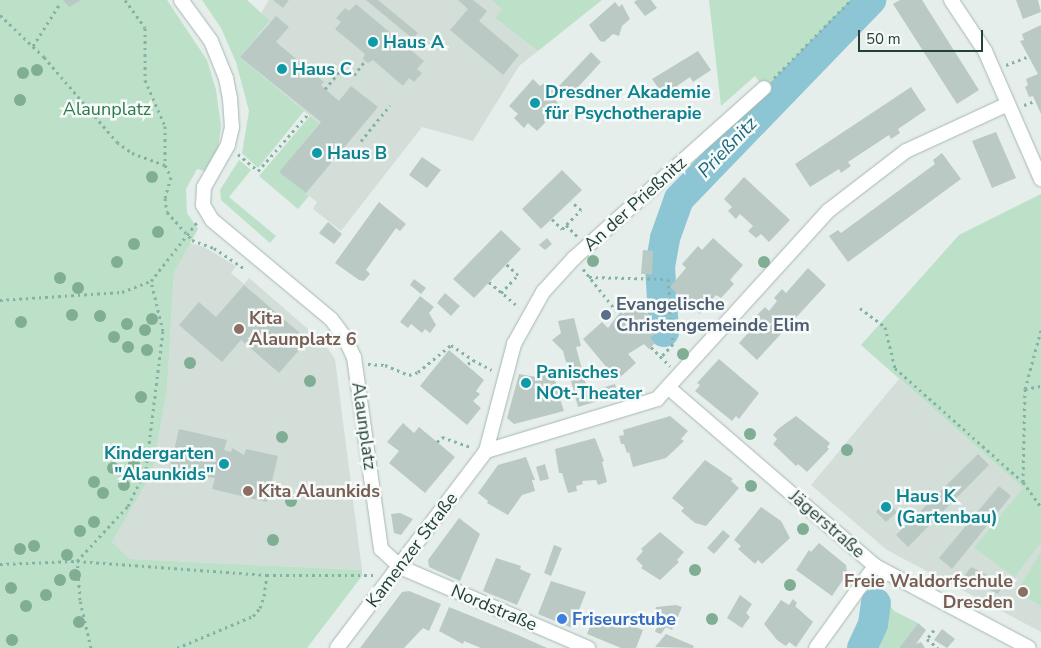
<!DOCTYPE html>
<html>
<head>
<meta charset="utf-8">
<style>
  body { margin:0 }
  #map { position:relative; width:1041px; height:648px; overflow:hidden; background:#e5eeea; font-family:"Nunito Sans",sans-serif }
  div>[style] { position:absolute }
  .built>* { inset:0; background:#d3ded9 }
  .green>* { inset:0; background:#bde0c8 }
  .river>* { height:30px; margin:-15px; padding:0 15px; transform-origin:15px; border-radius:15px; background:#8cc5d4 }
  .building>* { inset:0; background:#bac9c4 }
  .path>* { height:3px; margin-top:-1.5px; transform-origin:0; background:repeating-linear-gradient(90deg,#84b3a6 0 2.5px,transparent 0 6.5px) }
  .roads { filter:drop-shadow(0 0 1px #a7b7b2) drop-shadow(0 0 1px #a7b7b2) }
  .street>* { height:14px; margin:-7px; padding:0 7px; transform-origin:7px; border-radius:7px; background:#fff }
  .trees>* { width:12px; height:12px; margin:-6px; border-radius:50%; background:#7fae94 }
  .dots>* { width:14px; height:14px; translate:-50% -50%; box-sizing:border-box; border:2px solid #f6faf8; border-radius:50% }
  span { translate:-50% -50%; white-space:nowrap; text-align:center; line-height:1.15; -webkit-text-stroke:5px #f6faf8; paint-order:stroke }
  .culture-label { font-size:18px; color:#0d838f; font-weight:700 }
  .left { translate:0 -50%; text-align:left }
  .right { translate:-100% -50%; text-align:right }
  .park-label { font-size:18px; color:#2c794d }
  .street-label { font-size:18px; color:#23413a }
  .service-label { font-size:18px; color:#4e5e75; font-weight:700 }
  .education-label { font-size:18px; color:#785e54; font-weight:700 }
  .shop-label { font-size:18px; color:#366cbe; font-weight:700 }
  .water-label { font-size:19px; color:#1b697f; font-style:italic }
  .scale { position:absolute; left:858px; top:30px; width:125px; height:22px; box-sizing:border-box; border:2px solid #23413a; border-top:0; padding-left:6px; font-size:15px; line-height:18px; white-space:nowrap; color:#23413a; -webkit-text-stroke:4px #f6faf8; paint-order:stroke }
</style>
</head>
<body>
<div id="map">
  <div class="built">
    <i style="clip-path:polygon(269px 0,491px 0,503px 9px,495px 18px,538px 51px,519px 66px,473px 141px,422px 127px,341px 231px,313px 209px,317px 202px,279px 172px,319px 124px,240px 57px,270px 22px,261px 13px)"></i>
    <i style="clip-path:polygon(190px 243px,204px 247px,236px 266px,231px 273px,244px 284px,249px 278px,323px 342px,335px 359px,362px 570px,130px 559px,112px 542px,152px 473px,167px 390px,174px 273px)"></i>
    <i style="clip-path:polygon(899px 379px,1023px 488px,1015px 577px,1041px 543px,1041px 632px,887px 550px,811px 485px)"></i>
  </div>
  <div class="green">
    <i style="clip-path:polygon(0 0,167px 0,207px 60px,216px 90px,221px 126px,217px 157px,208px 172px,197px 169px,186px 189px,187px 213px,198px 229px,174px 273px,167px 390px,152px 473px,112px 542px,130px 559px,362px 570px,362px 576px,307px 648px,0 648px)"></i>
    <i style="clip-path:polygon(202px 0,247px 0,270px 21px,240px 57px,304px 111px,258px 168px,242px 153px,249px 111px,236px 62px,221px 28px)"></i>
    <i style="clip-path:polygon(491px 0,602px 0,538px 51px,495px 18px,502px 9px)"></i>
    <i style="clip-path:polygon(709px 0,883px 0,779px 108px,755px 76px,721px 106px)"></i>
    <i style="clip-path:polygon(310px 116px,319px 124px,280px 171px,309px 196px,298px 209px,259px 176px)"></i>
    <i style="clip-path:polygon(239px 160px,251px 170px,229px 197px,276px 236px,270px 243px,221px 200px,220px 190px)"></i>
    <i style="clip-path:polygon(1041px 194px,1041px 543px,1015px 577px,974px 548px,1023px 488px,861px 345px,959px 235px)"></i>
    <i style="clip-path:polygon(1041px 551px,1041px 606px,1017px 592px)"></i>
    <i style="clip-path:polygon(886px 600px,894px 611px,918px 623px,899px 648px,872px 648px,876px 643px,882px 601px)"></i>
  </div>
  <div class="river">
    <i style="left:664px;top:332px;width:65px;rotate:-93.5deg"></i>
    <i style="left:660px;top:267px;width:29px;rotate:-80deg"></i>
    <i style="left:665px;top:238px;width:41px;rotate:-70.3deg"></i>
    <i style="left:679px;top:199px;width:277px;rotate:-46deg"></i>
    <i style="left:862px;top:648px;width:26px;rotate:-65deg"></i>
    <i style="left:873px;top:624px;width:21px;rotate:-82deg"></i>
  </div>
  <div class="building">
    <i style="clip-path:polygon(63px 0,81px 0,69px 7px)"></i>
    <i style="clip-path:polygon(273px 0,289px 0,283px 8px)"></i>
    <i style="clip-path:polygon(366px 0,378px 0,418px 33px,413px 39px)"></i>
    <i style="clip-path:polygon(458px 0,473px 0,487px 11px,479px 21px,519px 55px,503px 75px,450px 30px,468px 9px)"></i>
    <i style="clip-path:polygon(637px 0,651px 0,657px 8px,645px 16px,634px 2px)"></i>
    <i style="clip-path:polygon(900px 0,922px 0,979px 90px,957px 104px,893px 4px)"></i>
    <i style="clip-path:polygon(1016px 0,1038px 0,1041px 12px,1023px 19px)"></i>
    <i style="clip-path:polygon(615px 2px,619px 7px,622px 4px,630px 19px,622px 26px,619px 36px,613px 34px,604px 42px,600px 41px,589px 25px)"></i>
    <i style="clip-path:polygon(356px 4px,393px 35px,391px 37px,404px 49px,406px 46px,424px 61px,417px 69px,422px 73px,414px 82px,409px 78px,403px 86px,373px 60px,368px 63px,363px 59px,365px 54px,335px 29px,341px 22px,336px 18px,345px 8px,349px 11px)"></i>
    <i style="clip-path:polygon(276px 16px,289px 27px,276px 42px,324px 82px,321px 85px,325px 89px,339px 101px,351px 86px,378px 107px,306px 193px,279px 172px,321px 122px,240px 57px)"></i>
    <i style="clip-path:polygon(1041px 25px,1041px 114px,1033px 96px,1029px 97px,1025px 87px,1028px 85px,1026px 79px,1038px 74px,1020px 41px,1024px 40px,1022px 34px)"></i>
    <i style="clip-path:polygon(698px 51px,711px 70px,693px 82px,690px 77px,677px 86px,680px 91px,667px 100px,652px 79px)"></i>
    <i style="clip-path:polygon(591px 52px,601px 62px,570px 96px,559px 86px)"></i>
    <i style="clip-path:polygon(533px 79px,540px 86px,546px 82px,558px 93px,555px 100px,561px 106px,537px 131px,528px 123px,524px 128px,514px 118px,518px 114px,509px 106px)"></i>
    <i style="clip-path:polygon(911px 87px,926px 110px,898px 129px,900px 133px,891px 139px,889px 135px,848px 162px,851px 166px,841px 173px,839px 169px,810px 187px,795px 164px)"></i>
    <i style="clip-path:polygon(996px 132px,1016px 178px,992px 188px,972px 141px)"></i>
    <i style="clip-path:polygon(942px 153px,961px 179px,848px 262px,829px 236px,838px 230px,841px 233px,935px 164px,933px 160px)"></i>
    <i style="clip-path:polygon(422px 157px,441px 170px,427px 188px,409px 175px)"></i>
    <i style="clip-path:polygon(562px 170px,582px 190px,541px 229px,522px 209px)"></i>
    <i style="clip-path:polygon(744px 177px,790px 220px,769px 242px,761px 234px,756px 238px,748px 231px,753px 226px,740px 214px,736px 219px,728px 211px,732px 207px,724px 199px)"></i>
    <i style="clip-path:polygon(379px 202px,406px 224px,400px 231px,396px 228px,366px 270px,370px 274px,364px 281px,359px 280px,335px 263px)"></i>
    <i style="clip-path:polygon(328px 222px,342px 234px,334px 244px,319px 233px)"></i>
    <i style="clip-path:polygon(501px 230px,521px 249px,474px 298px,453px 279px)"></i>
    <i style="clip-path:polygon(547px 238px,552px 244px,545px 250px,539px 245px)"></i>
    <i style="clip-path:polygon(713px 238px,743px 265px,730px 280px,734px 284px,721px 298px,716px 295px,700px 314px,670px 287px,686px 268px,682px 264px,698px 246px,702px 250px)"></i>
    <i style="clip-path:polygon(643px 250px,653px 251px,652px 274px,641px 274px)"></i>
    <i style="clip-path:polygon(808px 268px,826px 285px,757px 360px,739px 343px,761px 319px,757px 315px,765px 307px,769px 311px,777px 301px,774px 298px,782px 289px,786px 293px)"></i>
    <i style="clip-path:polygon(414px 279px,426px 288px,421px 294px,410px 285px)"></i>
    <i style="clip-path:polygon(244px 285px,308px 340px,279px 373px,241px 340px,222px 362px,179px 325px,199px 302px,216px 317px)"></i>
    <i style="clip-path:polygon(445px 293px,460px 306px,451px 316px,437px 303px)"></i>
    <i style="clip-path:polygon(420px 296px,434px 307px,429px 313px,436px 325px,430px 333px,425px 329px,422px 333px,411px 324px,408px 328px,400px 322px)"></i>
    <i style="clip-path:polygon(637px 301px,650px 316px,644px 322px,655px 334px,650px 338px,655px 343px,649px 349px,644px 344px,628px 354px,636px 363px,617px 380px,583px 339px,602px 322px,608px 328px,621px 311px,623px 314px)"></i>
    <i style="clip-path:polygon(574px 318px,581px 346px,576px 347px,588px 392px,615px 384px,618px 395px,578px 407px,563px 351px,552px 340px,561px 333px,558px 321px)"></i>
    <i style="clip-path:polygon(449px 350px,484px 380px,476px 391px,480px 394px,473px 401px,481px 408px,467px 425px,420px 386px)"></i>
    <i style="clip-path:polygon(719px 359px,759px 393px,739px 419px,736px 416px,732px 421px,695px 391px,700px 385px,697px 383px)"></i>
    <i style="clip-path:polygon(552px 373px,560px 393px,558px 393px,564px 411px,514px 424px,507px 418px,519px 374px,536px 377px)"></i>
    <i style="clip-path:polygon(670px 416px,688px 431px,681px 439px,684px 441px,666px 458px,633px 467px,629px 452px,627px 453px,624px 444px,621px 444px,619px 436px,624px 435px,623px 430px)"></i>
    <i style="clip-path:polygon(796px 416px,830px 443px,827px 447px,829px 449px,807px 472px,798px 464px,796px 466px,773px 444px,777px 439px,773px 435px,778px 429px)"></i>
    <i style="clip-path:polygon(403px 423px,414px 433px,419px 427px,455px 457px,425px 493px,389px 463px,399px 451px,387px 442px)"></i>
    <i style="clip-path:polygon(179px 429px,227px 440px,224px 450px,231px 452px,232px 448px,244px 455px,246px 449px,278px 456px,267px 502px,212px 489px,215px 478px,207px 477px,206px 480px,169px 471px)"></i>
    <i style="clip-path:polygon(595px 438px,604px 461px,602px 462px,607px 482px,598px 485px,596px 480px,582px 481px,583px 484px,576px 486px,577px 491px,568px 493px,562px 473px,559px 473px,555px 449px)"></i>
    <i style="clip-path:polygon(978px 454px,989px 465px,908px 547px,896px 535px)"></i>
    <i style="clip-path:polygon(526px 457px,535px 480px,532px 480px,535px 491px,522px 495px,508px 515px,487px 503px,488px 501px,478px 493px,498px 465px)"></i>
    <i style="clip-path:polygon(705px 460px,733px 479px,731px 481px,739px 488px,706px 526px,695px 523px,681px 511px,684px 508px,672px 498px)"></i>
    <i style="clip-path:polygon(545px 464px,549px 479px,540px 481px,536px 467px)"></i>
    <i style="clip-path:polygon(999px 486px,1011px 496px,952px 569px,939px 558px)"></i>
    <i style="clip-path:polygon(886px 501px,897px 512px,886px 522px,876px 512px)"></i>
    <i style="clip-path:polygon(761px 507px,781px 521px,790px 538px,762px 564px,758px 560px,755px 564px,738px 549px,741px 546px,734px 540px)"></i>
    <i style="clip-path:polygon(400px 513px,413px 519px,401px 535px,394px 533px,391px 514px)"></i>
    <i style="clip-path:polygon(459px 518px,480px 534px,460px 581px,429px 567px,428px 560px)"></i>
    <i style="clip-path:polygon(723px 530px,730px 536px,714px 554px,707px 548px)"></i>
    <i style="clip-path:polygon(660px 532px,684px 552px,677px 560px,679px 562px,660px 580px,641px 568px,643px 566px,636px 559px,643px 551px,641px 549px)"></i>
    <i style="clip-path:polygon(819px 543px,846px 565px,847px 574px,832px 596px,796px 570px,809px 550px,811px 552px)"></i>
    <i style="clip-path:polygon(554px 545px,562px 548px,551px 576px,544px 573px)"></i>
    <i style="clip-path:polygon(496px 558px,521px 566px,520px 569px,531px 574px,517px 605px,483px 591px)"></i>
    <i style="clip-path:polygon(971px 567px,1004px 583px,998px 594px,964px 576px)"></i>
    <i style="clip-path:polygon(551px 581px,586px 592px,572px 628px,538px 614px)"></i>
    <i style="clip-path:polygon(409px 591px,441px 604px,429px 631px,423px 628px,404px 648px,360px 648px,402px 592px)"></i>
    <i style="clip-path:polygon(740px 595px,752px 604px,746px 613px,750px 617px,742px 628px,727px 618px)"></i>
    <i style="clip-path:polygon(793px 599px,797px 603px,795px 606px,813px 622px,796px 647px,789px 642px,786px 646px,777px 640px,764px 624px,781px 600px,789px 605px)"></i>
    <i style="clip-path:polygon(676px 605px,682px 607px,672px 630px,666px 627px,661px 634px,655px 632px,658px 624px,652px 621px,656px 607px)"></i>
    <i style="clip-path:polygon(449px 607px,518px 635px,547px 648px,481px 648px,464px 641px,463px 644px,439px 631px)"></i>
    <i style="clip-path:polygon(627px 613px,639px 618px,635px 627px,643px 630px,636px 648px,621px 648px,587px 634px,595px 614px,624px 621px)"></i>
    <i style="clip-path:polygon(918px 623px,926px 630px,916px 644px,921px 642px,925px 648px,899px 648px)"></i>
    <i style="clip-path:polygon(942px 629px,955px 639px,947px 648px,934px 640px)"></i>
    <i style="clip-path:polygon(666px 634px,694px 646px,693px 648px,655px 647px)"></i>
  </div>
  <div class="path">
    <i style="left:125px;top:0;width:34px;rotate:54deg"></i>
    <i style="left:145px;top:28px;width:52px;rotate:90deg"></i>
    <i style="left:145px;top:80px;width:50px;rotate:66.5deg"></i>
    <i style="left:165px;top:126px;width:39px;rotate:90deg"></i>
    <i style="left:165px;top:165px;width:13px;rotate:63deg"></i>
    <i style="left:171px;top:177px;width:22px;rotate:106deg"></i>
    <i style="left:165px;top:198px;width:14px;rotate:82deg"></i>
    <i style="left:167px;top:212px;width:38px;rotate:48deg"></i>
    <i style="left:192px;top:240px;width:23px;rotate:20deg"></i>
    <i style="left:214px;top:248px;width:36px;rotate:34deg"></i>
    <i style="left:0;top:15px;width:61px;rotate:43.7deg"></i>
    <i style="left:44px;top:57px;width:112px;rotate:49.3deg"></i>
    <i style="left:117px;top:142px;width:19px;rotate:36deg"></i>
    <i style="left:132px;top:153px;width:35px;rotate:20deg"></i>
    <i style="left:33px;top:46px;width:49px;rotate:-57.6deg"></i>
    <i style="left:1006px;top:65px;width:26px;rotate:-21deg"></i>
    <i style="left:354px;top:75px;width:18px;rotate:-52deg"></i>
    <i style="left:774px;top:78px;width:110px;rotate:-45.4deg"></i>
    <i style="left:325px;top:89px;width:30px;rotate:-50deg"></i>
    <i style="left:1024px;top:105px;width:12px;rotate:-20deg"></i>
    <i style="left:361px;top:141px;width:46px;rotate:-51.1deg"></i>
    <i style="left:238px;top:154px;width:26px;rotate:40deg"></i>
    <i style="left:258px;top:171px;width:77px;rotate:-48.7deg"></i>
    <i style="left:552px;top:219px;width:14px;rotate:45deg"></i>
    <i style="left:562px;top:229px;width:27px;rotate:-45deg"></i>
    <i style="left:581px;top:210px;width:13px;rotate:-138deg"></i>
    <i style="left:566px;top:225px;width:17px;rotate:45deg"></i>
    <i style="left:583px;top:269px;width:56px;rotate:51.5deg"></i>
    <i style="left:589px;top:277px;width:79px;rotate:1.5deg"></i>
    <i style="left:668px;top:279px;width:65px;rotate:85.6deg"></i>
    <i style="left:673px;top:344px;width:18px;rotate:133deg"></i>
    <i style="left:489px;top:282px;width:39px;rotate:40deg"></i>
    <i style="left:501px;top:293px;width:25px;rotate:-47deg"></i>
    <i style="left:518px;top:275px;width:16px;rotate:-137deg"></i>
    <i style="left:0;top:300px;width:122px;rotate:-3.8deg"></i>
    <i style="left:122px;top:292px;width:31px;rotate:-21deg"></i>
    <i style="left:151px;top:281px;width:76px;rotate:-51.9deg"></i>
    <i style="left:860px;top:308px;width:31px;rotate:37deg"></i>
    <i style="left:885px;top:327px;width:42px;rotate:76.3deg"></i>
    <i style="left:895px;top:368px;width:171px;rotate:41.7deg"></i>
    <i style="left:1023px;top:482px;width:31px;rotate:54deg"></i>
    <i style="left:651px;top:347px;width:27px;rotate:45deg"></i>
    <i style="left:368px;top:364px;width:17px;rotate:3deg"></i>
    <i style="left:385px;top:365px;width:26px;rotate:23deg"></i>
    <i style="left:409px;top:375px;width:9px;rotate:-18deg"></i>
    <i style="left:418px;top:372px;width:43px;rotate:-39.3deg"></i>
    <i style="left:451px;top:345px;width:27px;rotate:34deg"></i>
    <i style="left:468px;top:364px;width:6px;rotate:-39deg"></i>
    <i style="left:473px;top:360px;width:21px;rotate:28deg"></i>
    <i style="left:1025px;top:389px;width:16px;rotate:-11deg"></i>
    <i style="left:437px;top:442px;width:7px;rotate:-45deg"></i>
    <i style="left:442px;top:437px;width:31px;rotate:19deg"></i>
    <i style="left:1023px;top:482px;width:93px;rotate:-88.8deg"></i>
    <i style="left:1025px;top:389px;width:61px;rotate:-74.8deg"></i>
    <i style="left:0;top:564px;width:77px;rotate:-2.2deg"></i>
    <i style="left:77px;top:561px;width:191px;rotate:4.2deg"></i>
    <i style="left:267px;top:575px;width:109px"></i>
    <i style="left:934px;top:630px;width:11px;rotate:128deg"></i>
    <i style="left:927px;top:639px;width:14px;rotate:39deg"></i>
    <i style="left:91px;top:648px;width:49px;rotate:-102.9deg"></i>
    <i style="left:80px;top:600px;width:39px;rotate:-94deg"></i>
    <i style="left:77px;top:561px;width:75px;rotate:-47.2deg"></i>
    <i style="left:128px;top:506px;width:41px;rotate:-64.1deg"></i>
    <i style="left:146px;top:469px;width:139px;rotate:-83deg"></i>
    <i style="left:163px;top:331px;width:51px;rotate:-103.5deg"></i>
    <i style="left:177px;top:648px;width:82px;rotate:-22.8deg"></i>
    <i style="left:253px;top:616px;width:11px;rotate:-49deg"></i>
    <i style="left:260px;top:608px;width:13px;rotate:-72deg"></i>
    <i style="left:264px;top:596px;width:21px;rotate:-82deg"></i>
  </div>
  <div class="roads">
    <div class="street">
      <i style="left:181px;top:0;width:51px;rotate:53.8deg"></i>
      <i style="left:211px;top:41px;width:40px;rotate:68deg"></i>
      <i style="left:226px;top:78px;width:21px;rotate:79deg"></i>
      <i style="left:230px;top:99px;width:28px;rotate:86deg"></i>
      <i style="left:232px;top:127px;width:18px;rotate:103deg"></i>
      <i style="left:228px;top:145px;width:48px;rotate:119.7deg"></i>
      <i style="left:204px;top:187px;width:18px;rotate:93deg"></i>
      <i style="left:203px;top:205px;width:17px;rotate:59deg"></i>
      <i style="left:212px;top:220px;width:155px;rotate:39.8deg"></i>
      <i style="left:331px;top:319px;width:21px;rotate:53deg"></i>
      <i style="left:344px;top:336px;width:23px;rotate:65deg"></i>
      <i style="left:354px;top:357px;width:194px;rotate:82deg"></i>
      <i style="left:381px;top:549px;width:26px;rotate:43deg"></i>
      <i style="left:400px;top:567px;width:205px;rotate:23.3deg"></i>
      <i style="left:951px;top:0;width:61px;rotate:56.3deg"></i>
      <i style="left:985px;top:51px;width:140px;rotate:66.4deg"></i>
      <i style="left:669px;top:388px;width:272px;rotate:40.8deg"></i>
      <i style="left:875px;top:566px;width:174px;rotate:28deg"></i>
      <i style="left:486px;top:451px;width:179px;rotate:-16.9deg"></i>
      <i style="left:657px;top:399px;width:254px;rotate:-47.7deg"></i>
      <i style="left:828px;top:211px;width:98px;rotate:-37.6deg"></i>
      <i style="left:906px;top:151px;width:112px;rotate:-24.7deg"></i>
      <i style="left:337px;top:648px;width:247px;rotate:-52.9deg"></i>
      <i style="left:486px;top:451px;width:111px;rotate:-75.3deg"></i>
      <i style="left:514px;top:344px;width:60px;rotate:-60.9deg"></i>
      <i style="left:543px;top:292px;width:46px;rotate:-47.6deg"></i>
      <i style="left:574px;top:258px;width:255px;rotate:-41.8deg"></i>
      <i style="left:816px;top:648px;width:101px;rotate:-54.3deg"></i>
    </div>
  </div>
  <div class="trees">
    <i style="left:37px;top:70px"></i>
    <i style="left:23px;top:73px"></i>
    <i style="left:20px;top:100px"></i>
    <i style="left:152px;top:177px"></i>
    <i style="left:158px;top:232px"></i>
    <i style="left:134px;top:244px"></i>
    <i style="left:593px;top:261px"></i>
    <i style="left:117px;top:262px"></i>
    <i style="left:764px;top:262px"></i>
    <i style="left:60px;top:278px"></i>
    <i style="left:78px;top:288px"></i>
    <i style="left:72px;top:315px"></i>
    <i style="left:100px;top:316px"></i>
    <i style="left:152px;top:319px"></i>
    <i style="left:21px;top:322px"></i>
    <i style="left:127px;top:324px"></i>
    <i style="left:145px;top:330px"></i>
    <i style="left:114px;top:337px"></i>
    <i style="left:128px;top:347px"></i>
    <i style="left:147px;top:350px"></i>
    <i style="left:683px;top:354px"></i>
    <i style="left:190px;top:363px"></i>
    <i style="left:310px;top:381px"></i>
    <i style="left:141px;top:397px"></i>
    <i style="left:750px;top:434px"></i>
    <i style="left:282px;top:437px"></i>
    <i style="left:847px;top:450px"></i>
    <i style="left:134px;top:464px"></i>
    <i style="left:113px;top:468px"></i>
    <i style="left:94px;top:482px"></i>
    <i style="left:124px;top:485px"></i>
    <i style="left:751px;top:486px"></i>
    <i style="left:103px;top:493px"></i>
    <i style="left:291px;top:501px"></i>
    <i style="left:94px;top:522px"></i>
    <i style="left:803px;top:529px"></i>
    <i style="left:80px;top:531px"></i>
    <i style="left:273px;top:540px"></i>
    <i style="left:34px;top:546px"></i>
    <i style="left:20px;top:549px"></i>
    <i style="left:67px;top:555px"></i>
    <i style="left:695px;top:570px"></i>
    <i style="left:75px;top:575px"></i>
    <i style="left:60px;top:580px"></i>
    <i style="left:790px;top:585px"></i>
    <i style="left:11px;top:588px"></i>
    <i style="left:46px;top:595px"></i>
    <i style="left:26px;top:606px"></i>
    <i style="left:712px;top:619px"></i>
    <i style="left:79px;top:622px"></i>
    <i style="left:12px;top:640px"></i>
  </div>
  <div class="dots">
    <i style="left:373px;top:42px;background:#0f9aa8"></i>
    <i style="left:282px;top:69px;background:#0f9aa8"></i>
    <i style="left:535px;top:103px;background:#0f9aa8"></i>
    <i style="left:317px;top:153px;background:#0f9aa8"></i>
    <i style="left:606px;top:315px;background:#5c6f8a"></i>
    <i style="left:239px;top:329px;background:#8d6e63"></i>
    <i style="left:526px;top:383px;background:#0f9aa8"></i>
    <i style="left:224px;top:464px;background:#0f9aa8"></i>
    <i style="left:248px;top:491px;background:#8d6e63"></i>
    <i style="left:886px;top:507px;background:#0f9aa8"></i>
    <i style="left:1023px;top:592px;background:#8d6e63"></i>
    <i style="left:562px;top:619px;background:#3f7fe0"></i>
  </div>
  <div class="culture-label">
    <span class="left" style="left:383px;top:42px">Haus A</span>
    <span class="left" style="left:292px;top:69px">Haus C</span>
    <span class="left" style="left:545px;top:103px">Dresdner Akademie<br>für Psychotherapie</span>
    <span class="left" style="left:327px;top:153px">Haus B</span>
    <span class="left" style="left:536px;top:383px">Panisches<br>NOt-Theater</span>
    <span class="right" style="left:214px;top:464px">Kindergarten<br>"Alaunkids"</span>
    <span class="left" style="left:896px;top:507px">Haus K<br>(Gartenbau)</span>
  </div>
  <div class="park-label">
    <span style="left:107px;top:109px">Alaunplatz</span>
  </div>
  <div class="street-label">
    <span style="left:635px;top:204px;rotate:-42deg">An der Prießnitz</span>
    <span style="left:364px;top:426px;rotate:82deg">Alaunplatz</span>
    <span style="left:827px;top:524px;rotate:41deg">Jägerstraße</span>
    <span style="left:412px;top:550px;rotate:-53deg">Kamenzer Straße</span>
    <span style="left:494px;top:608px;rotate:23deg">Nordstraße</span>
  </div>
  <div class="service-label">
    <span class="left" style="left:616px;top:315px">Evangelische<br>Christengemeinde Elim</span>
  </div>
  <div class="education-label">
    <span class="left" style="left:249px;top:329px">Kita<br>Alaunplatz 6</span>
    <span class="left" style="left:258px;top:491px">Kita Alaunkids</span>
    <span class="right" style="left:1013px;top:592px">Freie Waldorfschule<br>Dresden</span>
  </div>
  <div class="shop-label">
    <span class="left" style="left:572px;top:619px">Friseurstube</span>
  </div>
  <div class="water-label">
    <span style="left:728px;top:148px;rotate:-46deg">Prießnitz</span>
  </div>
  <div class="scale">50 m</div>
</div>
</body>
</html>
